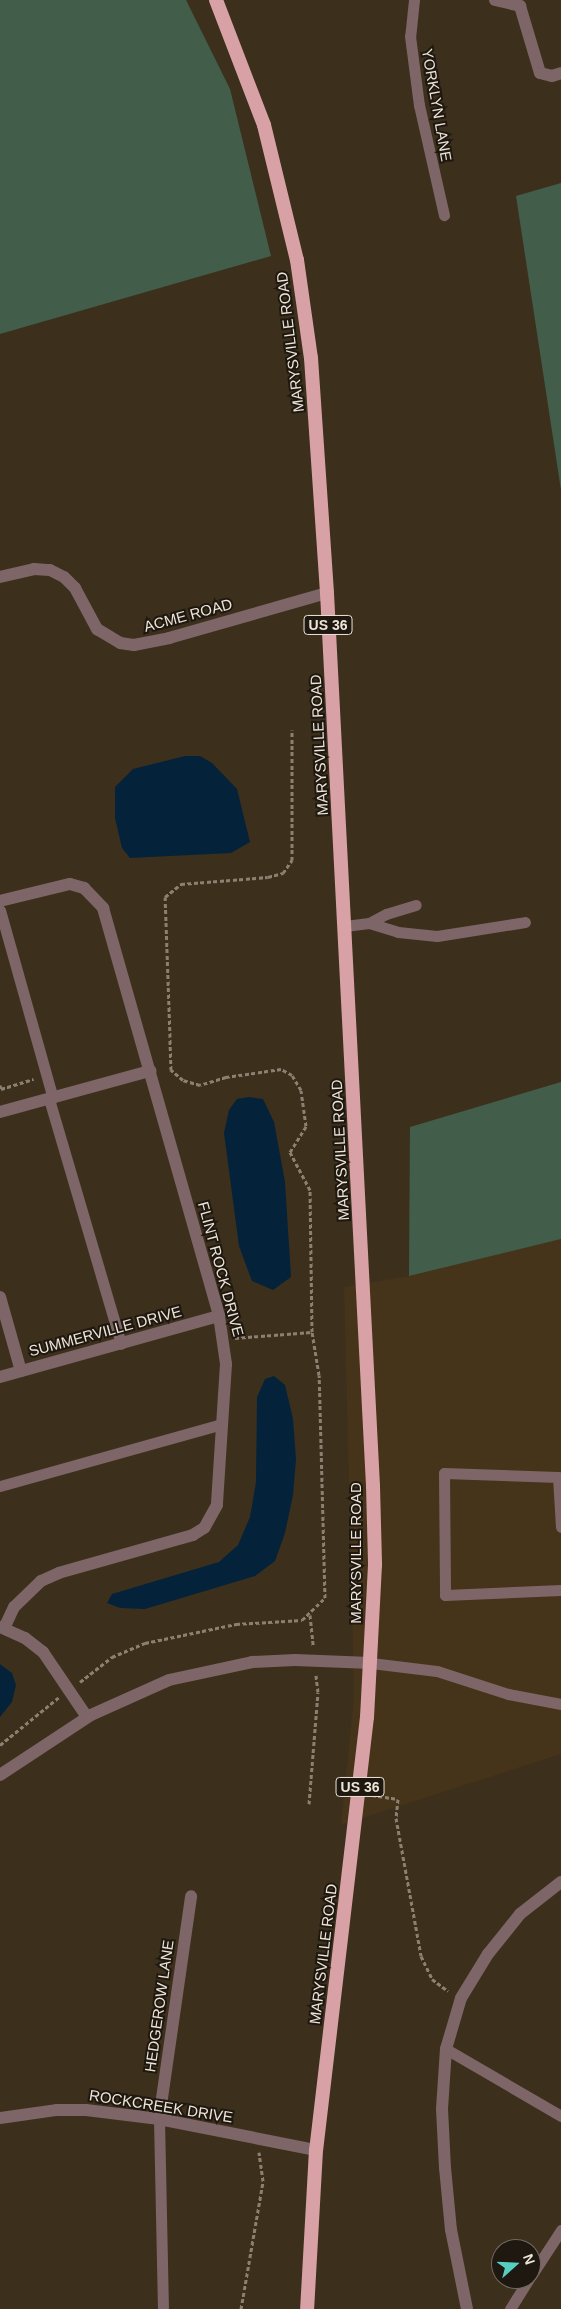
<!DOCTYPE html>
<html>
<head>
<meta charset="utf-8">
<style>
  body { margin:0 }
  #map { position:relative; width:561px; height:2309px; overflow:hidden; background:#3c2f1c; font-family:Helvetica,sans-serif }
  div>[style] { position:absolute }
  .built>* { inset:0; background:#45331a }
  .green>* { inset:0; background:#425e4b }
  .water>* { inset:0; background:#04233a }
  .path>* { height:3px; margin-top:-1.5px; transform-origin:0; background:repeating-linear-gradient(90deg,#8c8171 0 4px,transparent 0 6.5px) }
  .service>* { height:11px; margin:-5.5px; padding:0 5.5px; transform-origin:5.5px; border-radius:5.5px; background:#7e6567 }
  .minor>* { height:12px; margin:-6px; padding:0 6px; transform-origin:6px; border-radius:6px; background:#7e6567 }
  .trunk>* { height:14px; margin:-7px; padding:0 7px; transform-origin:7px; border-radius:7px; background:#d8a1a5 }
  span { translate:-50% -50%; white-space:nowrap; text-align:center; line-height:1.15; -webkit-text-stroke:4px #1e1810; paint-order:stroke }
  .shield-label span { padding:1px 4px; background:#1e1810; border:1px solid; border-radius:4px; -webkit-text-stroke-width:0 }
  .shield-label { font-size:14px; color:#eee5d9; font-weight:700 }
  .street-label { font-size:15px; color:#eee5d9 }
  .north { position:absolute; left:491px; top:2239px; width:50px; height:50px; box-sizing:border-box; background:#1e1810; border:1px solid #716a60; border-radius:50%; rotate:70deg; font-size:14px; font-weight:700; line-height:20px; text-align:center; color:#eee5d9 }
  .north::after { content:''; display:block; margin:auto; width:18px; height:22px; background:#57cec2; clip-path:polygon(50% 0,100% 100%,50% 72%,0 100%) }
</style>
</head>
<body>
<div id="map">
  <div class="built">
    <i style="clip-path:polygon(561px 1239px,561px 1754px,341px 1825px,354px 1697px,344px 1287px,409px 1276px)"></i>
  </div>
  <div class="green">
    <i style="clip-path:polygon(0 0,186px 0,230px 89px,271px 256px,0 334px)"></i>
    <i style="clip-path:polygon(561px 183px,561px 490px,516px 196px)"></i>
    <i style="clip-path:polygon(561px 1082px,561px 1239px,409px 1276px,410px 1127px)"></i>
  </div>
  <div class="water">
    <i style="clip-path:polygon(185px 756px,200px 756px,212px 763px,237px 789px,250px 842px,231px 853px,130px 858px,122px 848px,115px 818px,115px 787px,133px 769px)"></i>
    <i style="clip-path:polygon(249px 1097px,263px 1099px,274px 1122px,285px 1182px,291px 1277px,273px 1290px,252px 1281px,239px 1246px,224px 1133px,229px 1110px,237px 1099px)"></i>
    <i style="clip-path:polygon(274px 1376px,285px 1385px,293px 1419px,296px 1459px,293px 1495px,285px 1533px,275px 1561px,255px 1576px,145px 1609px,120px 1608px,107px 1603px,112px 1594px,219px 1562px,238px 1545px,250px 1517px,256px 1482px,257px 1397px,265px 1379px)"></i>
    <i style="clip-path:polygon(0 1664px,12px 1673px,16px 1685px,12px 1702px,0 1717px)"></i>
  </div>
  <div class="path">
    <i style="left:0;top:1085px;width:4px;rotate:76deg"></i>
    <i style="left:1px;top:1089px;width:34px;rotate:-17deg"></i>
    <i style="left:235px;top:1338px;width:77px;rotate:-4.5deg"></i>
    <i style="left:310px;top:1615px;width:31px;rotate:84deg"></i>
    <i style="left:80px;top:1682px;width:41px;rotate:-38deg"></i>
    <i style="left:112px;top:1657px;width:36px;rotate:-23deg"></i>
    <i style="left:145px;top:1643px;width:93px;rotate:-11.8deg"></i>
    <i style="left:236px;top:1624px;width:66px;rotate:-3.5deg"></i>
    <i style="left:302px;top:1620px;width:32px;rotate:-44deg"></i>
    <i style="left:325px;top:1598px;width:223px;rotate:-91.5deg"></i>
    <i style="left:319px;top:1375px;width:44px;rotate:-99.2deg"></i>
    <i style="left:312px;top:1332px;width:142px;rotate:-90.8deg"></i>
    <i style="left:310px;top:1190px;width:43px;rotate:-117.8deg"></i>
    <i style="left:290px;top:1152px;width:31px;rotate:-58deg"></i>
    <i style="left:306px;top:1126px;width:36px;rotate:-98deg"></i>
    <i style="left:301px;top:1090px;width:17px;rotate:-121deg"></i>
    <i style="left:292px;top:1075px;width:13px;rotate:-151deg"></i>
    <i style="left:281px;top:1069px;width:56px;rotate:171.7deg"></i>
    <i style="left:226px;top:1077px;width:27px;rotate:163deg"></i>
    <i style="left:200px;top:1085px;width:18px;rotate:-164deg"></i>
    <i style="left:183px;top:1080px;width:16px;rotate:-140deg"></i>
    <i style="left:171px;top:1070px;width:33px;rotate:-92deg"></i>
    <i style="left:170px;top:1037px;width:140px;rotate:-92deg"></i>
    <i style="left:165px;top:897px;width:21px;rotate:-39deg"></i>
    <i style="left:181px;top:884px;width:87px;rotate:-4.6deg"></i>
    <i style="left:268px;top:877px;width:16px;rotate:-15deg"></i>
    <i style="left:283px;top:873px;width:16px;rotate:-55deg"></i>
    <i style="left:292px;top:860px;width:130px;rotate:-90deg"></i>
    <i style="left:0;top:1745px;width:76px;rotate:-39.1deg"></i>
    <i style="left:372px;top:1795px;width:26px;rotate:9deg"></i>
    <i style="left:398px;top:1799px;width:19px;rotate:96deg"></i>
    <i style="left:396px;top:1818px;width:140px;rotate:79.7deg"></i>
    <i style="left:421px;top:1956px;width:25px;rotate:64deg"></i>
    <i style="left:432px;top:1979px;width:20px;rotate:37deg"></i>
    <i style="left:309px;top:1804px;width:112px;rotate:-85.4deg"></i>
    <i style="left:318px;top:1692px;width:17px;rotate:-97deg"></i>
    <i style="left:241px;top:2309px;width:130px;rotate:-80.2deg"></i>
    <i style="left:263px;top:2181px;width:29px;rotate:-98deg"></i>
  </div>
  <div class="service">
    <i style="left:414px;top:0;width:36px;rotate:96deg"></i>
    <i style="left:410px;top:36px;width:70px;rotate:82.6deg"></i>
    <i style="left:419px;top:105px;width:113px;rotate:77.2deg"></i>
    <i style="left:0;top:910px;width:195px;rotate:74.3deg"></i>
    <i style="left:369px;top:923px;width:19px;rotate:-28deg"></i>
    <i style="left:386px;top:914px;width:31px;rotate:-17deg"></i>
    <i style="left:345px;top:926px;width:24px;rotate:-7deg"></i>
    <i style="left:369px;top:923px;width:30px;rotate:17deg"></i>
    <i style="left:398px;top:932px;width:39px;rotate:6deg"></i>
    <i style="left:437px;top:936px;width:89px;rotate:-9deg"></i>
    <i style="left:49px;top:1099px;width:255px;rotate:73.6deg"></i>
    <i style="left:0;top:1486px;width:230px;rotate:-15.6deg"></i>
    <i style="left:561px;top:1527px;width:50px;rotate:-93.4deg"></i>
    <i style="left:558px;top:1477px;width:114px;rotate:-178deg"></i>
    <i style="left:444px;top:1473px;width:122px;rotate:89.5deg"></i>
    <i style="left:445px;top:1595px;width:116px;rotate:-2.5deg"></i>
    <i style="left:371px;top:1663px;width:66px;rotate:6.9deg"></i>
    <i style="left:437px;top:1671px;width:75px;rotate:17.9deg"></i>
    <i style="left:508px;top:1694px;width:54px;rotate:10.7deg"></i>
    <i style="left:446px;top:2049px;width:133px;rotate:30.2deg"></i>
    <i style="left:159px;top:2119px;width:190px;rotate:88.8deg"></i>
    <i style="left:531px;top:2276px;width:55px;rotate:-56.9deg"></i>
    <i style="left:510px;top:2309px;width:36px;rotate:-58deg"></i>
  </div>
  <div class="minor">
    <i style="left:495px;top:0;width:26px;rotate:13deg"></i>
    <i style="left:520px;top:6px;width:70px;rotate:73.4deg"></i>
    <i style="left:540px;top:73px;width:12px;rotate:14deg"></i>
    <i style="left:552px;top:76px;width:9px;rotate:-18deg"></i>
    <i style="left:0;top:577px;width:35px;rotate:-13deg"></i>
    <i style="left:34px;top:569px;width:16px;rotate:4deg"></i>
    <i style="left:50px;top:570px;width:16px;rotate:27deg"></i>
    <i style="left:64px;top:577px;width:16px;rotate:45deg"></i>
    <i style="left:75px;top:588px;width:47px;rotate:61.8deg"></i>
    <i style="left:97px;top:629px;width:27px;rotate:31deg"></i>
    <i style="left:120px;top:643px;width:14px;rotate:8deg"></i>
    <i style="left:134px;top:645px;width:36px;rotate:-11deg"></i>
    <i style="left:169px;top:638px;width:164px;rotate:-15.9deg"></i>
    <i style="left:0;top:901px;width:72px;rotate:-13.7deg"></i>
    <i style="left:70px;top:884px;width:15px;rotate:16deg"></i>
    <i style="left:84px;top:888px;width:28px;rotate:46deg"></i>
    <i style="left:103px;top:908px;width:424px;rotate:74.1deg"></i>
    <i style="left:219px;top:1316px;width:49px;rotate:81.7deg"></i>
    <i style="left:226px;top:1364px;width:141px;rotate:93.7deg"></i>
    <i style="left:217px;top:1505px;width:26px;rotate:119deg"></i>
    <i style="left:204px;top:1528px;width:13px;rotate:148deg"></i>
    <i style="left:193px;top:1535px;width:139px;rotate:164.2deg"></i>
    <i style="left:59px;top:1573px;width:20px;rotate:156deg"></i>
    <i style="left:41px;top:1581px;width:37px;rotate:136deg"></i>
    <i style="left:14px;top:1607px;width:23px;rotate:115deg"></i>
    <i style="left:0;top:1112px;width:156px;rotate:-15.3deg"></i>
    <i style="left:0;top:1297px;width:77px;rotate:74.2deg"></i>
    <i style="left:0;top:1377px;width:227px;rotate:-15.6deg"></i>
    <i style="left:0;top:1627px;width:27px;rotate:24deg"></i>
    <i style="left:25px;top:1638px;width:23px;rotate:38deg"></i>
    <i style="left:43px;top:1652px;width:78px;rotate:55.9deg"></i>
    <i style="left:0;top:1775px;width:109px;rotate:-33.4deg"></i>
    <i style="left:91px;top:1715px;width:85px;rotate:-24.2deg"></i>
    <i style="left:169px;top:1680px;width:85px;rotate:-12.2deg"></i>
    <i style="left:252px;top:1662px;width:43px;rotate:-2.7deg"></i>
    <i style="left:295px;top:1660px;width:76px;rotate:2.3deg"></i>
    <i style="left:0;top:2118px;width:58px;rotate:-8deg"></i>
    <i style="left:57px;top:2110px;width:29px"></i>
    <i style="left:86px;top:2110px;width:74px;rotate:7deg"></i>
    <i style="left:159px;top:2119px;width:160px;rotate:11.2deg"></i>
    <i style="left:159px;top:2119px;width:225px;rotate:-81.8deg"></i>
    <i style="left:467px;top:2309px;width:81px;rotate:-101.4deg"></i>
    <i style="left:451px;top:2230px;width:62px;rotate:-95.5deg"></i>
    <i style="left:445px;top:2168px;width:59px;rotate:-92.9deg"></i>
    <i style="left:442px;top:2109px;width:60px;rotate:-86.2deg"></i>
    <i style="left:446px;top:2049px;width:53px;rotate:-73.6deg"></i>
    <i style="left:461px;top:1998px;width:52px;rotate:-58.5deg"></i>
    <i style="left:488px;top:1954px;width:51px;rotate:-51.3deg"></i>
    <i style="left:520px;top:1914px;width:52px;rotate:-38deg"></i>
  </div>
  <div class="trunk">
    <i style="left:216px;top:0;width:134px;rotate:69deg"></i>
    <i style="left:264px;top:125px;width:139px;rotate:76.3deg"></i>
    <i style="left:297px;top:260px;width:99px;rotate:81.9deg"></i>
    <i style="left:311px;top:358px;width:236px;rotate:86.1deg"></i>
    <i style="left:327px;top:593px;width:894px;rotate:87.05deg"></i>
    <i style="left:373px;top:1486px;width:79px;rotate:88.5deg"></i>
    <i style="left:375px;top:1565px;width:152px;rotate:93deg"></i>
    <i style="left:367px;top:1717px;width:436px;rotate:96.7deg"></i>
    <i style="left:316px;top:2150px;width:159px;rotate:93.2deg"></i>
  </div>
  <div class="shield-label">
    <span style="left:328px;top:625px">US 36</span>
    <span style="left:360px;top:1787px">US 36</span>
  </div>
  <div class="street-label">
    <span style="left:437px;top:105px;rotate:80deg">YORKLYN LANE</span>
    <span style="left:290px;top:342px;rotate:-97deg">MARYSVILLE ROAD</span>
    <span style="left:188px;top:615px;rotate:-15deg">ACME ROAD</span>
    <span style="left:319px;top:745px;rotate:-93deg">MARYSVILLE ROAD</span>
    <span style="left:340px;top:1150px;rotate:-93deg">MARYSVILLE ROAD</span>
    <span style="left:221px;top:1269px;rotate:75deg">FLINT ROCK DRIVE</span>
    <span style="left:105px;top:1331px;rotate:-15deg">SUMMERVILLE DRIVE</span>
    <span style="left:356px;top:1553px;rotate:-90deg">MARYSVILLE ROAD</span>
    <span style="left:323px;top:1954px;rotate:-83deg">MARYSVILLE ROAD</span>
    <span style="left:159px;top:2006px;rotate:-82deg">HEDGEROW LANE</span>
    <span style="left:161px;top:2106px;rotate:9deg">ROCKCREEK DRIVE</span>
  </div>
  <div class="north">N</div>
</div>
</body>
</html>
